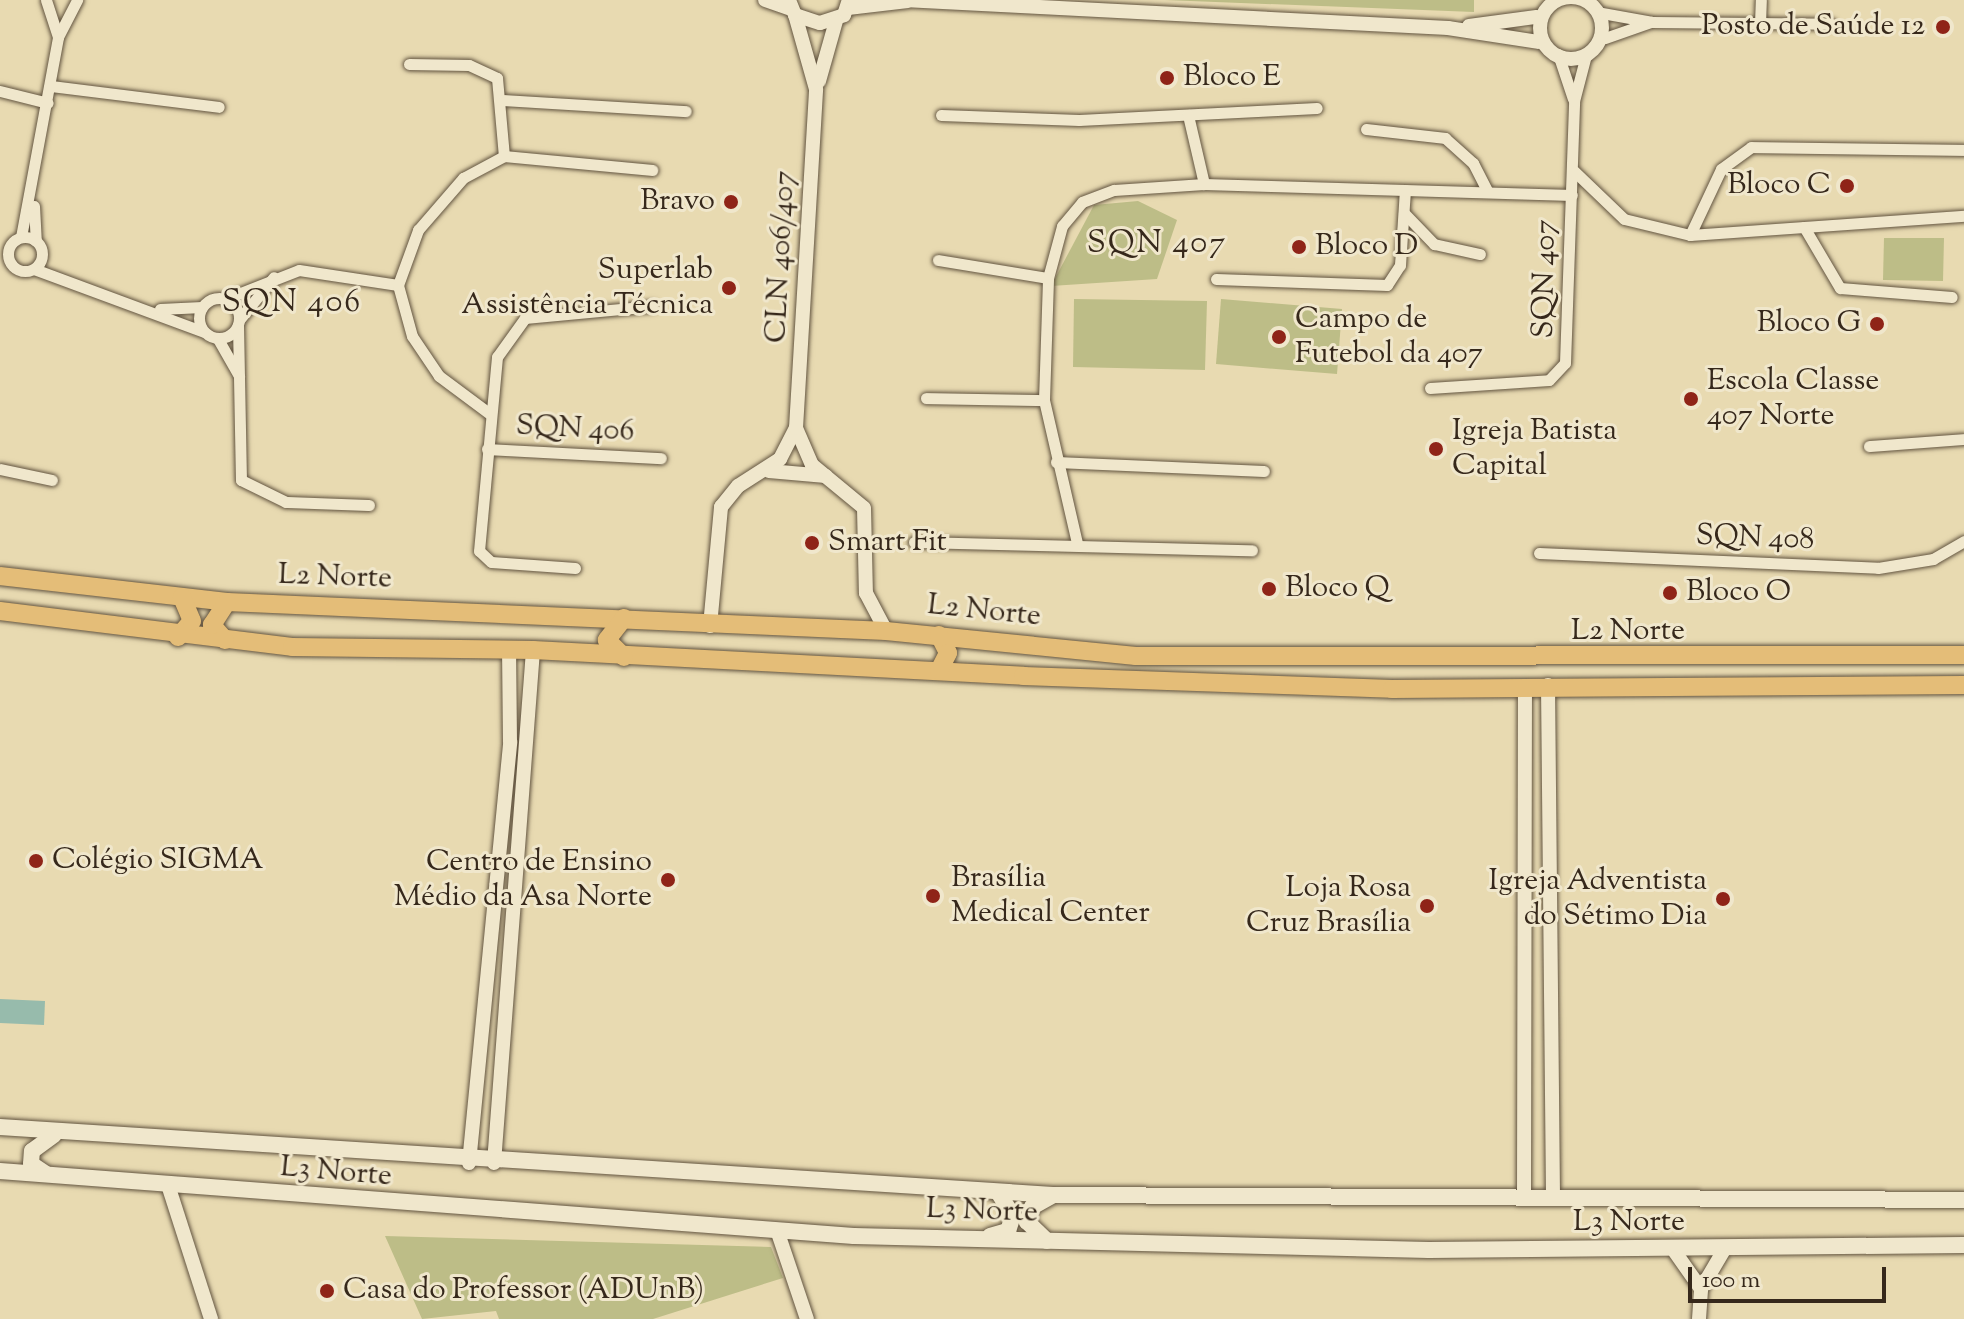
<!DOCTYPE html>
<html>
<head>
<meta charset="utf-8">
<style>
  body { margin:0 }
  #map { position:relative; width:1964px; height:1319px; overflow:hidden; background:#e8dab1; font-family:"Sorts Mill Goudy",serif }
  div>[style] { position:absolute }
  .green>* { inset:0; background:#bdbd87 }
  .water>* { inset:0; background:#97bbac }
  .roads { filter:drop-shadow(0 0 2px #625440) drop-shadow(0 0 2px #625440) }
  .minor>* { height:11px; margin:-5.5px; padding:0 5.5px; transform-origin:5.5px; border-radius:5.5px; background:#f0e7cc }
  .minor>.ring { margin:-5.5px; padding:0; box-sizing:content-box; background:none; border:11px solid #f0e7cc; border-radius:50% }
  .tertiary>* { height:14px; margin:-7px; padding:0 7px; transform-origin:7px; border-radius:7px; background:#f0e7cc }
  .tertiary>.ring { margin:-7px; padding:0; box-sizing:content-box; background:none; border:14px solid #f0e7cc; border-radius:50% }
  .secondary>* { height:16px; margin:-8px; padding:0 8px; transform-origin:8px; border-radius:8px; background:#f0e7cc }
  .primary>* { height:18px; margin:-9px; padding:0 9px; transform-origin:9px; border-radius:9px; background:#e4bd78 }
  .dots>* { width:22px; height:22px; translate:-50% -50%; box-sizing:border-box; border:4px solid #f0e7cc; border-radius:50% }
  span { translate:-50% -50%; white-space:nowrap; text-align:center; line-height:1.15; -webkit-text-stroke:6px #f0e7cc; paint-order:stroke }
  .poi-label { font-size:30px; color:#36281b }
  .right { translate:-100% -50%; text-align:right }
  .left { translate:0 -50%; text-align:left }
  .street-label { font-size:30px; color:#36281b }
  .neighbourhood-label { font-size:32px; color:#36281b; letter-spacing:2px }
  .scale { position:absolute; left:1688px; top:1267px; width:198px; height:36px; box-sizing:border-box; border:4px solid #36281b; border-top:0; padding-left:10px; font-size:24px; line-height:28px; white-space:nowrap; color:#36281b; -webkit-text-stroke:6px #f0e7cc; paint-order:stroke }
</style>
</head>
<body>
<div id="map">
  <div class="green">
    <i style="clip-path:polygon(1165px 0,1474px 0,1474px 12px)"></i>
    <i style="clip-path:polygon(1138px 201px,1177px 220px,1157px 279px,1051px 286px,1094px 205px)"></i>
    <i style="clip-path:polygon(1884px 238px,1944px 238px,1943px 281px,1883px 280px)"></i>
    <i style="clip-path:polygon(1074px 299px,1207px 301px,1205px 370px,1073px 367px)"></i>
    <i style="clip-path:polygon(1221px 299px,1342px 309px,1337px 374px,1216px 364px)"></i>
    <i style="clip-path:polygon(385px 1236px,771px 1247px,783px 1278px,653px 1319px,499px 1319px,496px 1311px,422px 1319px)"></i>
  </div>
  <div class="water">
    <i style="clip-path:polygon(0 999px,45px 1001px,44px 1025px,0 1023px)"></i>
  </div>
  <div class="roads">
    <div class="minor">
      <i style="left:46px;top:0;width:39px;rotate:72deg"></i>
      <i style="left:1602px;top:13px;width:51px;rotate:10.2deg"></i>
      <i style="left:1652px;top:22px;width:179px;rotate:0.6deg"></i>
      <i style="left:1760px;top:24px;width:24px;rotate:-88deg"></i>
      <i style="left:1605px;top:38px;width:49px;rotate:-19.2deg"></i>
      <i style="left:1558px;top:54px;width:47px;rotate:71.6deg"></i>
      <i style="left:409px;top:64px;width:60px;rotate:1deg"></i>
      <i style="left:469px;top:65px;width:31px;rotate:25deg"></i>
      <i style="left:497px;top:78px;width:78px;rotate:84.9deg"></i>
      <i style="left:51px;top:86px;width:169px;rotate:7.1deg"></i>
      <i style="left:0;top:91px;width:49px;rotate:14deg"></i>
      <i style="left:504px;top:100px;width:182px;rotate:3.5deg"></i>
      <i style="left:941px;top:115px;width:138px;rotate:2.1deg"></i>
      <i style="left:1079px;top:120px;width:238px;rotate:-2.9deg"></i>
      <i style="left:1188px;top:115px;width:71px;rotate:76.9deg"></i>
      <i style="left:1366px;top:129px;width:80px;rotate:6.5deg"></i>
      <i style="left:1445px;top:138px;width:38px;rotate:42deg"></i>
      <i style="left:1473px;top:163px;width:31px;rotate:63deg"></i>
      <i style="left:1574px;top:171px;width:69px;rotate:43.8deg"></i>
      <i style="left:1624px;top:219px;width:68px;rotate:13.6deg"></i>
      <i style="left:1690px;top:235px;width:275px;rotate:-4deg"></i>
      <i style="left:34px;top:206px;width:35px;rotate:87deg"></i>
      <i style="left:1405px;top:214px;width:42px;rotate:46deg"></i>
      <i style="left:1434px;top:244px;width:47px;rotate:12.3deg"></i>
      <i style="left:1804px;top:227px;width:71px;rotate:59.5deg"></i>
      <i style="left:1840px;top:288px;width:112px;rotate:4.6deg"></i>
      <i style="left:1690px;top:235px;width:73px;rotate:-64.8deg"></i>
      <i style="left:1721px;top:169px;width:37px;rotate:-36deg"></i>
      <i style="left:1751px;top:147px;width:213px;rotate:0.8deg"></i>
      <i class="ring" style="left:8px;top:237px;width:23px;height:23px"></i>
      <i style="left:21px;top:237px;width:203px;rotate:-79.5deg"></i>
      <i style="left:58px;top:37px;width:42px;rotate:-62.8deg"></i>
      <i style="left:938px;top:260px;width:111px;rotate:9.3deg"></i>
      <i style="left:34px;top:269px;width:181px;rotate:20.3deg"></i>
      <i style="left:1216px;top:279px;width:171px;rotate:2deg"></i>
      <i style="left:1387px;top:285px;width:24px;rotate:-57deg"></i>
      <i style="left:1400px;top:265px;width:75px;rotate:-86.2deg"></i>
      <i class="ring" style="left:199px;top:298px;width:29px;height:29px"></i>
      <i style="left:225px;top:299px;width:79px;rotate:-21.4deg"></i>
      <i style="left:299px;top:270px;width:100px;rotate:8.6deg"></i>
      <i style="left:160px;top:309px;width:42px;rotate:-2.7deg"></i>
      <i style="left:239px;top:320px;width:55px;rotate:-50.9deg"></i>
      <i style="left:238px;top:325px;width:155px;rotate:88.9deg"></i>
      <i style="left:241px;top:480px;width:50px;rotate:26.1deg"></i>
      <i style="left:286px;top:502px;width:83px;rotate:2.1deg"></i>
      <i style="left:218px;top:339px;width:43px;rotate:60.4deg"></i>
      <i style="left:1430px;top:388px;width:119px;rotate:-3.8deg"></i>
      <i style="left:1549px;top:380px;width:23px;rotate:-47deg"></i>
      <i style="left:1565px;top:363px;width:262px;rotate:-88deg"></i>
      <i style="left:1574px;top:101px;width:48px;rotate:-75.4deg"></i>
      <i style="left:926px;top:398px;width:118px;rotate:1deg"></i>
      <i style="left:490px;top:414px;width:64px;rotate:-143.3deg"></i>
      <i style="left:439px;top:376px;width:48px;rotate:-124deg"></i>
      <i style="left:412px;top:336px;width:53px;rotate:-105.4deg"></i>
      <i style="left:398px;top:285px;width:59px;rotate:-70deg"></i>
      <i style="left:418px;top:230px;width:69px;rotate:-49.1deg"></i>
      <i style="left:463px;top:178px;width:47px;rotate:-28.2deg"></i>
      <i style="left:504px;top:156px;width:149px;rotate:5.4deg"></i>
      <i style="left:1869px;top:446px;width:95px;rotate:-4.2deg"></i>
      <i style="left:487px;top:449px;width:174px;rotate:3deg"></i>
      <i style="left:1056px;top:462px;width:208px;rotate:2.5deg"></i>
      <i style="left:0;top:469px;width:53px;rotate:11.9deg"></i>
      <i style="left:914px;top:542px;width:338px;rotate:1.4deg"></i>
      <i style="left:1077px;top:543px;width:147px;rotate:-103deg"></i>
      <i style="left:1044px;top:400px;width:122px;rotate:-88.1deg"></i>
      <i style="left:1048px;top:278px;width:54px;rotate:-74.9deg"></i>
      <i style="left:1062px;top:226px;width:31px;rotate:-50deg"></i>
      <i style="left:1082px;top:202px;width:34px;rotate:-21deg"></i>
      <i style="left:1114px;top:190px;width:90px;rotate:-3.8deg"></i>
      <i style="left:1204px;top:184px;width:368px;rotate:1.7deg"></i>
      <i style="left:1539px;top:553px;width:339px;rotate:2.5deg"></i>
      <i style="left:1878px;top:568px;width:56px;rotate:-9.3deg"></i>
      <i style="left:1933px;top:559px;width:36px;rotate:-30deg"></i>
      <i style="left:575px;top:568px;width:84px;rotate:-175.9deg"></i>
      <i style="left:491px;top:562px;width:16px;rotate:-137deg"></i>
      <i style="left:479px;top:551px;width:195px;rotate:-84.7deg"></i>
      <i style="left:497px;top:357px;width:48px;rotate:-54.3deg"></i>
      <i style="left:525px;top:318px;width:128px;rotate:-5.4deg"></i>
    </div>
    <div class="tertiary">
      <i class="ring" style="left:1540px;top:-3px;width:48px;height:48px"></i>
      <i style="left:765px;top:0;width:28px;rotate:19deg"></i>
      <i style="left:789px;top:0;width:16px;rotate:68deg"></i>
      <i style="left:795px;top:15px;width:26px;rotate:18deg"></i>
      <i style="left:820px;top:23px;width:25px;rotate:-18deg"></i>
      <i style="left:844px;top:15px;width:16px;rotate:-72deg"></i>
      <i style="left:904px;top:0;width:545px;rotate:2.95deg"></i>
      <i style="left:1448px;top:28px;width:91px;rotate:8.8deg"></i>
      <i style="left:848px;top:8px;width:60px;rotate:-6.7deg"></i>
      <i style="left:1469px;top:26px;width:68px;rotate:-7.7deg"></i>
      <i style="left:819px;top:81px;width:62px;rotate:-74.2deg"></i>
      <i style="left:796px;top:428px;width:40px;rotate:66.6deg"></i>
      <i style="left:812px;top:465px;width:67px;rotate:39.6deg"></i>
      <i style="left:864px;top:508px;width:85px;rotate:88.7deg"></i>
      <i style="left:866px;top:593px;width:43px;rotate:62.2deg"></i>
      <i style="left:769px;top:471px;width:57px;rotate:5deg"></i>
      <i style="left:710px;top:626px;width:120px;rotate:-84.7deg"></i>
      <i style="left:721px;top:507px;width:27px;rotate:-51deg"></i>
      <i style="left:738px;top:486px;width:50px;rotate:-32.7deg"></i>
      <i style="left:780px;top:459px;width:35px;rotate:-63deg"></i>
      <i style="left:796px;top:428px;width:340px;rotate:-86.6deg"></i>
      <i style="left:816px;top:89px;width:77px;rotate:-105.8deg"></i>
      <i style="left:1548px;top:685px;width:513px;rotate:89.44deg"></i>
      <i style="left:469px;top:1163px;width:423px;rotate:-84.4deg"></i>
      <i style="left:510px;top:742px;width:92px;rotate:-90.6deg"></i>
      <i style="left:494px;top:1163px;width:514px;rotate:-85.65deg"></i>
      <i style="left:169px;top:1188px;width:138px;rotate:72.2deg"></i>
      <i style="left:1524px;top:1196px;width:510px;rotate:-89.89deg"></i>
      <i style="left:778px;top:1233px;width:91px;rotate:71.4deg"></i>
      <i style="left:1675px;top:1252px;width:45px;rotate:54.9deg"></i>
      <i style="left:1699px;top:1319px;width:30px;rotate:-86deg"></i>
      <i style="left:1701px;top:1289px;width:45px;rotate:-59.5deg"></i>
    </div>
    <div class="secondary">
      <i style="left:0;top:1127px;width:1055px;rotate:3.69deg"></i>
      <i style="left:1053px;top:1195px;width:911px;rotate:0.31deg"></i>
      <i style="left:0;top:1171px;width:856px;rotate:4.35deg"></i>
      <i style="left:854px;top:1236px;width:575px;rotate:1.39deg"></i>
      <i style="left:1429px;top:1250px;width:535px;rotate:-0.54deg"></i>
      <i style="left:46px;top:1174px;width:18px;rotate:-146deg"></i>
      <i style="left:31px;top:1164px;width:13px;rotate:-86deg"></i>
      <i style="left:32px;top:1151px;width:27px;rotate:-36deg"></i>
      <i style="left:990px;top:1236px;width:19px;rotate:-16deg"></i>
      <i style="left:1008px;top:1231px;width:16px;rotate:-72deg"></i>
      <i style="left:1013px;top:1216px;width:28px;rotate:-122deg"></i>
      <i style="left:1047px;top:1241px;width:28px;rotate:-136deg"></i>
      <i style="left:1027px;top:1222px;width:16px;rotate:-72deg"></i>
      <i style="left:1032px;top:1207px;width:23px;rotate:-29deg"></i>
    </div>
    <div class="primary">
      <i style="left:0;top:576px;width:228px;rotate:6.5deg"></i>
      <i style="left:227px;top:602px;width:660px;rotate:2.52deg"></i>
      <i style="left:886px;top:631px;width:251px;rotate:5.7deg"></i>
      <i style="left:1136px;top:656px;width:828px;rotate:-0.07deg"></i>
      <i style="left:0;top:611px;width:294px;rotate:7deg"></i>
      <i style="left:292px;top:647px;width:241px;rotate:0.7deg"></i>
      <i style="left:533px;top:650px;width:491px;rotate:3deg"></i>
      <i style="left:1023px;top:676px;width:369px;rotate:2deg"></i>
      <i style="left:1392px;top:689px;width:572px;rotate:-0.4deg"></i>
      <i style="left:624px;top:618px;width:28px;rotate:128deg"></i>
      <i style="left:607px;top:640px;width:24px;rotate:45deg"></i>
      <i style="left:939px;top:635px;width:20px;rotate:63deg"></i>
      <i style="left:948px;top:653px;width:20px;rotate:117deg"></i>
      <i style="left:178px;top:637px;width:21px;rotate:-49deg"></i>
      <i style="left:192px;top:621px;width:26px;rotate:-113deg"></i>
      <i style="left:225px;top:640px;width:20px;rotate:-131deg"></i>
      <i style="left:212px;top:625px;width:27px;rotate:-57deg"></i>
    </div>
  </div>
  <div class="dots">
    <i style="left:1943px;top:27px;background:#8f2418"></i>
    <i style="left:1167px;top:78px;background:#8f2418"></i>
    <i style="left:1847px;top:186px;background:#8f2418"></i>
    <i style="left:731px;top:202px;background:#8f2418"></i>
    <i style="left:1299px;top:247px;background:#8f2418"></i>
    <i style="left:729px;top:288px;background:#8f2418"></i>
    <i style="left:1877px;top:324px;background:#8f2418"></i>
    <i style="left:1279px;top:337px;background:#8f2418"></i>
    <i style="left:1691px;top:399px;background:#8f2418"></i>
    <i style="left:1436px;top:449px;background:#8f2418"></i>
    <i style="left:812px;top:543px;background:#8f2418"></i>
    <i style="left:1269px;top:589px;background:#8f2418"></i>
    <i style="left:1670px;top:593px;background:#8f2418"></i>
    <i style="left:36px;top:861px;background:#8f2418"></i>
    <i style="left:668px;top:880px;background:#8f2418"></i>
    <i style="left:933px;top:896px;background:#8f2418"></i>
    <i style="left:1723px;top:899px;background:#8f2418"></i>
    <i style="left:1427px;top:906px;background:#8f2418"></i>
    <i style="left:327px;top:1291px;background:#8f2418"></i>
  </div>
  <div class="poi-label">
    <span class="right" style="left:1925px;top:27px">Posto de Saúde 12</span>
    <span class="left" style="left:1183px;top:78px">Bloco E</span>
    <span class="right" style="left:1831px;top:186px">Bloco C</span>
    <span class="right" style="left:715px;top:202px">Bravo</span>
    <span class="left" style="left:1315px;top:247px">Bloco D</span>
    <span class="right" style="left:713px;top:288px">Superlab<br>Assistência Técnica</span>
    <span class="left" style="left:1295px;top:337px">Campo de<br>Futebol da 407</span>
    <span class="right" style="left:1861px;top:324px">Bloco G</span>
    <span class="left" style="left:1707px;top:399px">Escola Classe<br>407 Norte</span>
    <span class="left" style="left:1452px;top:449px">Igreja Batista<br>Capital</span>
    <span class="left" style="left:828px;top:543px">Smart Fit</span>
    <span class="left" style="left:1285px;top:589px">Bloco Q</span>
    <span class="left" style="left:1686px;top:593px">Bloco O</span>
    <span class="left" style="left:52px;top:861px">Colégio SIGMA</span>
    <span class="right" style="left:652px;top:880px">Centro de Ensino<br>Médio da Asa Norte</span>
    <span class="left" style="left:951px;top:896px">Brasília<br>Medical Center</span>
    <span class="right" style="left:1707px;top:899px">Igreja Adventista<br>do Sétimo Dia</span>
    <span class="right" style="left:1411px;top:906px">Loja Rosa<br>Cruz Brasília</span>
    <span class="left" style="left:343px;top:1291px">Casa do Professor (ADUnB)</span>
  </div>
  <div class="street-label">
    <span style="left:782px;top:257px;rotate:-87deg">CLN 406/407</span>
    <span style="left:1546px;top:279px;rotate:-89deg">SQN 407</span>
    <span style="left:575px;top:430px;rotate:3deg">SQN 406</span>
    <span style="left:1755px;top:539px;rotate:2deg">SQN 408</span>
    <span style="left:335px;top:578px;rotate:2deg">L2 Norte</span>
    <span style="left:984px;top:612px;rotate:6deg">L2 Norte</span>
    <span style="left:1628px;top:632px">L2 Norte</span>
    <span style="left:336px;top:1173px;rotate:5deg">L3 Norte</span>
    <span style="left:982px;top:1212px;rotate:2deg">L3 Norte</span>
    <span style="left:1629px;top:1223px">L3 Norte</span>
  </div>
  <div class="neighbourhood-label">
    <span style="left:1157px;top:244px">SQN 407</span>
    <span style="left:292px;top:303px">SQN 406</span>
  </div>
  <div class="scale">100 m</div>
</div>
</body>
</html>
